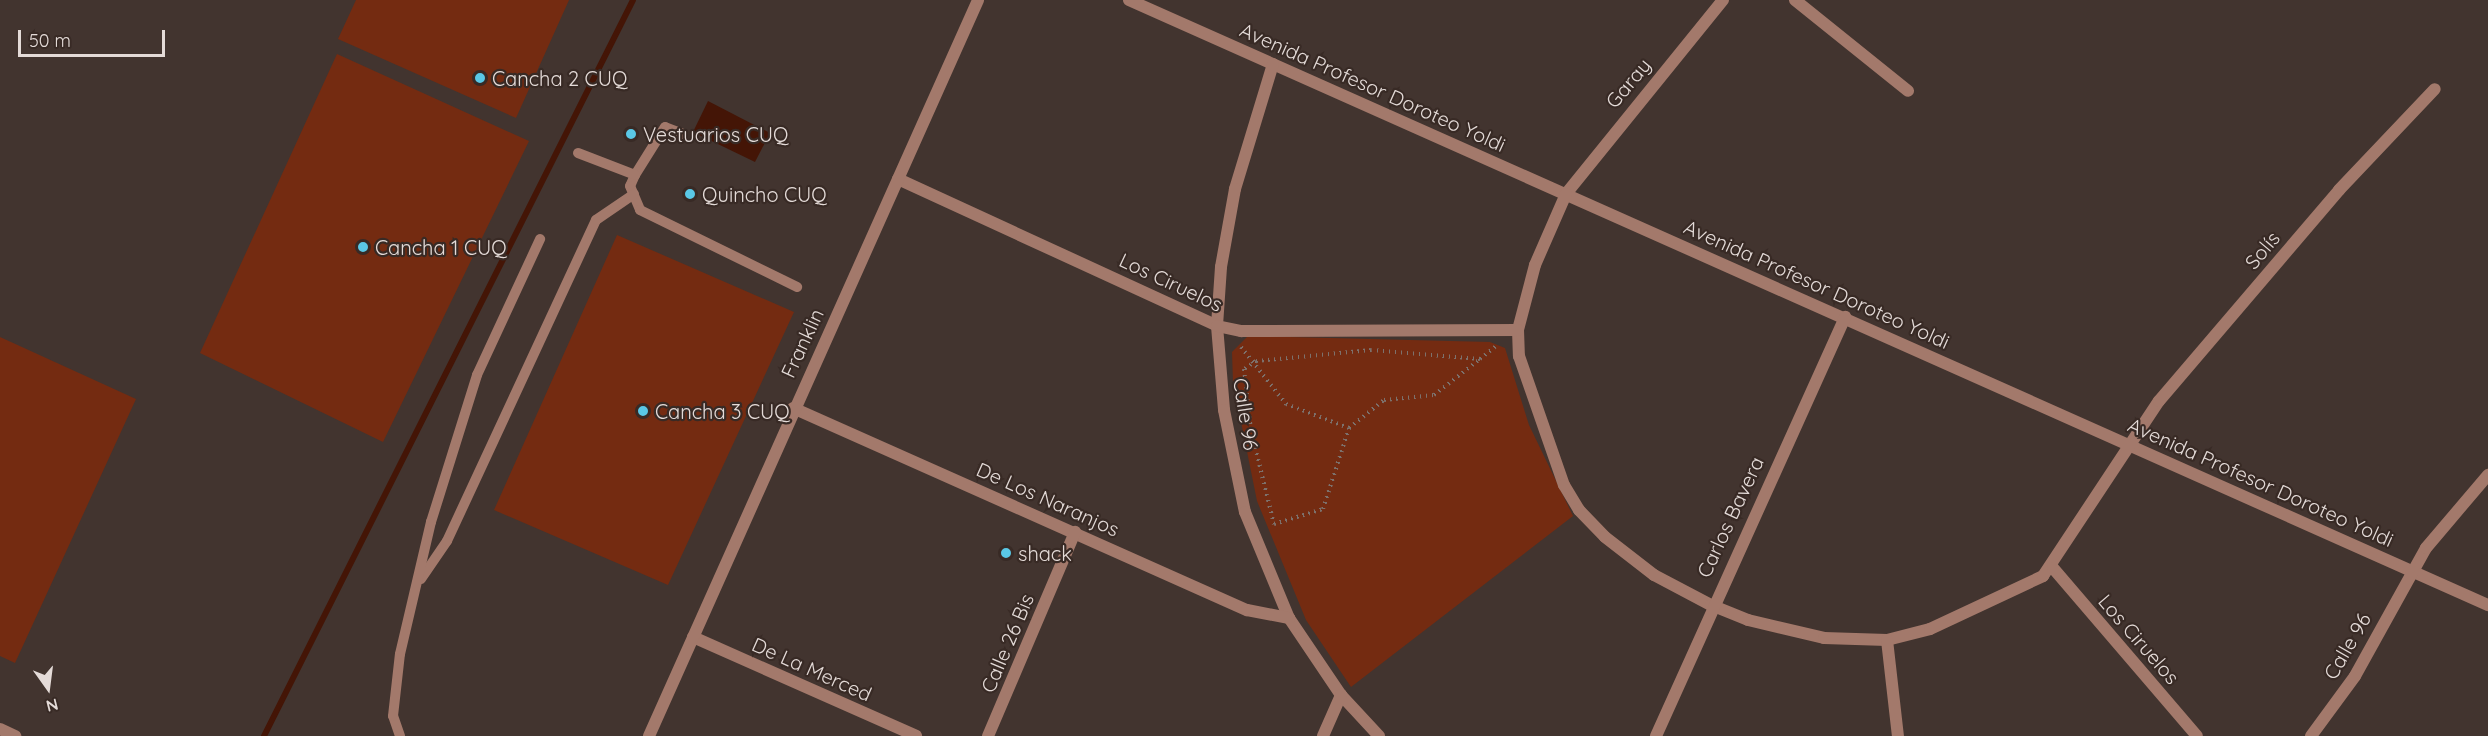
<!DOCTYPE html>
<html>
<head>
<meta charset="utf-8">
<style>
  body { margin:0 }
  #map { position:relative; width:2488px; height:736px; overflow:hidden; background:#42342f; font-family:Quicksand,sans-serif }
  div>[style] { position:absolute }
  .green>* { inset:0; background:#742b11 }
  .water>* { inset:0; background:#441506 }
  .stream>* { height:6px; margin:-3px; padding:0 3px; transform-origin:3px; border-radius:3px; background:#441506 }
  .path>* { height:4px; margin-top:-2px; transform-origin:0; background:repeating-linear-gradient(90deg,#7d716c 0 1.5px,transparent 0 6px) }
  .service>* { height:10px; margin:-5px; padding:0 5px; transform-origin:5px; border-radius:5px; background:#a3796b }
  .minor>* { height:12px; margin:-6px; padding:0 6px; transform-origin:6px; border-radius:6px; background:#a3796b }
  .dots>* { width:16px; height:16px; translate:-50% -50%; box-sizing:border-box; border:3px solid #382a25; border-radius:50% }
  span { translate:-50% -50%; white-space:nowrap; text-align:center; line-height:1.15; -webkit-text-stroke:4.5px #382a25; paint-order:stroke }
  .poi-label { font-size:20px; color:#e4dbd8 }
  .left { translate:0 -50%; text-align:left }
  .street-label { font-size:20px; color:#e4dbd8 }
  .north { position:absolute; left:18px; top:658px; width:60px; height:60px; -webkit-text-stroke:4px #382a25; paint-order:stroke; rotate:166deg; font-size:16px; font-weight:700; line-height:24px; text-align:center; color:#e4dbd8 }
  .north::after { content:''; display:block; margin:auto; width:21px; height:27px; background:#e4dbd8; clip-path:polygon(50% 0,100% 100%,50% 72%,0 100%) }
  .scale { position:absolute; left:18px; top:30px; width:147px; height:27px; box-sizing:border-box; border:3px solid #e4dbd8; border-top:0; padding-left:8px; font-size:18px; line-height:21px; white-space:nowrap; color:#e4dbd8; -webkit-text-stroke:4px #382a25; paint-order:stroke }
</style>
</head>
<body>
<div id="map">
  <div class="green">
    <i style="clip-path:polygon(356px 0,569px 0,516px 118px,338px 39px)"></i>
    <i style="clip-path:polygon(337px 54px,529px 141px,383px 442px,200px 353px)"></i>
    <i style="clip-path:polygon(617px 235px,794px 312px,668px 585px,494px 510px)"></i>
    <i style="clip-path:polygon(1248px 336px,1490px 342px,1505px 348px,1529px 425px,1573px 516px,1351px 687px,1306px 620px,1257px 501px,1233px 382px,1232px 352px)"></i>
    <i style="clip-path:polygon(0 337px,136px 399px,15px 663px,0 656px)"></i>
  </div>
  <div class="water">
    <i style="clip-path:polygon(708px 101px,770px 133px,755px 162px,693px 132px)"></i>
  </div>
  <div class="stream">
    <i style="left:264px;top:736px;width:823px;rotate:-63.37deg"></i>
  </div>
  <div class="path">
    <i style="left:1241px;top:347px;width:73px;rotate:51.7deg"></i>
    <i style="left:1286px;top:404px;width:67px;rotate:20.9deg"></i>
    <i style="left:1480px;top:359px;width:109px;rotate:-175.3deg"></i>
    <i style="left:1371px;top:350px;width:116px;rotate:174.5deg"></i>
    <i style="left:1256px;top:361px;width:14px;rotate:146deg"></i>
    <i style="left:1244px;top:369px;width:61px;rotate:83.5deg"></i>
    <i style="left:1251px;top:430px;width:97px;rotate:76.3deg"></i>
    <i style="left:1274px;top:524px;width:51px;rotate:-17deg"></i>
    <i style="left:1323px;top:509px;width:85px;rotate:-72.2deg"></i>
    <i style="left:1349px;top:428px;width:45px;rotate:-38.7deg"></i>
    <i style="left:1384px;top:400px;width:50px;rotate:-5.7deg"></i>
    <i style="left:1434px;top:395px;width:58px;rotate:-38deg"></i>
    <i style="left:1480px;top:359px;width:21px;rotate:-39deg"></i>
  </div>
  <div class="service">
    <i style="left:683px;top:134px;width:19px;rotate:-159deg"></i>
    <i style="left:665px;top:127px;width:57px;rotate:122deg"></i>
    <i style="left:635px;top:175px;width:12px;rotate:114deg"></i>
    <i style="left:630px;top:186px;width:26px;rotate:67deg"></i>
    <i style="left:640px;top:210px;width:175px;rotate:26.1deg"></i>
    <i style="left:578px;top:153px;width:61px;rotate:21.1deg"></i>
    <i style="left:421px;top:579px;width:46px;rotate:-55.6deg"></i>
    <i style="left:447px;top:541px;width:354px;rotate:-65.1deg"></i>
    <i style="left:596px;top:220px;width:46px;rotate:-34.4deg"></i>
    <i style="left:400px;top:736px;width:21px;rotate:-109deg"></i>
    <i style="left:393px;top:716px;width:62px;rotate:-83.6deg"></i>
    <i style="left:400px;top:654px;width:136px;rotate:-76.8deg"></i>
    <i style="left:431px;top:522px;width:154px;rotate:-72.6deg"></i>
    <i style="left:477px;top:375px;width:150px;rotate:-65.1deg"></i>
  </div>
  <div class="minor">
    <i style="left:1129px;top:0;width:1488px;rotate:24deg"></i>
    <i style="left:1723px;top:0;width:250px;rotate:129deg"></i>
    <i style="left:1566px;top:194px;width:77px;rotate:113.6deg"></i>
    <i style="left:1535px;top:265px;width:67px;rotate:104.7deg"></i>
    <i style="left:1518px;top:330px;width:26px;rotate:88deg"></i>
    <i style="left:1519px;top:356px;width:137px;rotate:70.8deg"></i>
    <i style="left:1564px;top:485px;width:29px;rotate:59deg"></i>
    <i style="left:1579px;top:510px;width:37px;rotate:46deg"></i>
    <i style="left:1605px;top:537px;width:62px;rotate:37.8deg"></i>
    <i style="left:1654px;top:575px;width:64px;rotate:27.8deg"></i>
    <i style="left:1711px;top:605px;width:40px;rotate:22deg"></i>
    <i style="left:1748px;top:620px;width:78px;rotate:13.3deg"></i>
    <i style="left:1824px;top:638px;width:63px;rotate:1.8deg"></i>
    <i style="left:1887px;top:640px;width:44px;rotate:-14.3deg"></i>
    <i style="left:1930px;top:629px;width:125px;rotate:-25.1deg"></i>
    <i style="left:2043px;top:576px;width:210px;rotate:-56.5deg"></i>
    <i style="left:2159px;top:401px;width:277px;rotate:-49.5deg"></i>
    <i style="left:2339px;top:190px;width:139px;rotate:-46.5deg"></i>
    <i style="left:1795px;top:0;width:145px;rotate:38.8deg"></i>
    <i style="left:1273px;top:64px;width:131px;rotate:106.9deg"></i>
    <i style="left:1235px;top:189px;width:79px;rotate:100.2deg"></i>
    <i style="left:1221px;top:267px;width:59px;rotate:93.9deg"></i>
    <i style="left:1217px;top:326px;width:84px;rotate:85.2deg"></i>
    <i style="left:1224px;top:410px;width:104px;rotate:78.4deg"></i>
    <i style="left:1245px;top:512px;width:115px;rotate:67.5deg"></i>
    <i style="left:1289px;top:618px;width:93px;rotate:56deg"></i>
    <i style="left:1341px;top:695px;width:56px;rotate:47.2deg"></i>
    <i style="left:898px;top:179px;width:351px;rotate:24.7deg"></i>
    <i style="left:1217px;top:326px;width:25px;rotate:12deg"></i>
    <i style="left:1241px;top:331px;width:277px;rotate:-0.2deg"></i>
    <i style="left:793px;top:408px;width:497px;rotate:24deg"></i>
    <i style="left:1247px;top:610px;width:43px;rotate:10.8deg"></i>
    <i style="left:2053px;top:568px;width:221px;rotate:49.4deg"></i>
    <i style="left:693px;top:637px;width:244px;rotate:23.9deg"></i>
    <i style="left:1887px;top:640px;width:97px;rotate:83.5deg"></i>
    <i style="left:0;top:729px;width:17px;rotate:25deg"></i>
    <i style="left:649px;top:736px;width:806px;rotate:-65.91deg"></i>
    <i style="left:988px;top:736px;width:222px;rotate:-66.9deg"></i>
    <i style="left:1323px;top:736px;width:45px;rotate:-66.3deg"></i>
    <i style="left:1656px;top:736px;width:460px;rotate:-65.7deg"></i>
    <i style="left:2311px;top:736px;width:74px;rotate:-53.7deg"></i>
    <i style="left:2355px;top:676px;width:146px;rotate:-61deg"></i>
    <i style="left:2426px;top:548px;width:96px;rotate:-49.7deg"></i>
  </div>
  <div class="dots">
    <i style="left:480px;top:78px;background:#5ac8e6"></i>
    <i style="left:631px;top:134px;background:#5ac8e6"></i>
    <i style="left:690px;top:194px;background:#5ac8e6"></i>
    <i style="left:363px;top:247px;background:#5ac8e6"></i>
    <i style="left:643px;top:411px;background:#5ac8e6"></i>
    <i style="left:1006px;top:553px;background:#5ac8e6"></i>
  </div>
  <div class="poi-label">
    <span class="left" style="left:492px;top:78px">Cancha 2 CUQ</span>
    <span class="left" style="left:643px;top:134px">Vestuarios CUQ</span>
    <span class="left" style="left:702px;top:194px">Quincho CUQ</span>
    <span class="left" style="left:375px;top:247px">Cancha 1 CUQ</span>
    <span class="left" style="left:655px;top:411px">Cancha 3 CUQ</span>
    <span class="left" style="left:1018px;top:553px">shack</span>
  </div>
  <div class="street-label">
    <span style="left:1628px;top:83px;rotate:-50deg">Garay</span>
    <span style="left:1373px;top:87px;rotate:24deg">Avenida Profesor Doroteo Yoldi</span>
    <span style="left:2262px;top:250px;rotate:-50deg">Solís</span>
    <span style="left:1171px;top:282px;rotate:25deg">Los Ciruelos</span>
    <span style="left:1817px;top:284px;rotate:24deg">Avenida Profesor Doroteo Yoldi</span>
    <span style="left:802px;top:343px;rotate:-65deg">Franklin</span>
    <span style="left:1246px;top:414px;rotate:81deg">Calle 96</span>
    <span style="left:2261px;top:482px;rotate:24deg">Avenida Profesor Doroteo Yoldi</span>
    <span style="left:1048px;top:499px;rotate:24deg">De Los Naranjos</span>
    <span style="left:1730px;top:517px;rotate:-65deg">Carlos Bavera</span>
    <span style="left:2139px;top:639px;rotate:49deg">Los Ciruelos</span>
    <span style="left:1007px;top:643px;rotate:-67deg">Calle 26 Bis</span>
    <span style="left:2347px;top:646px;rotate:-60deg">Calle 96</span>
    <span style="left:812px;top:669px;rotate:24deg">De La Merced</span>
  </div>
  <div class="north">N</div>
  <div class="scale">50 m</div>
</div>
</body>
</html>
